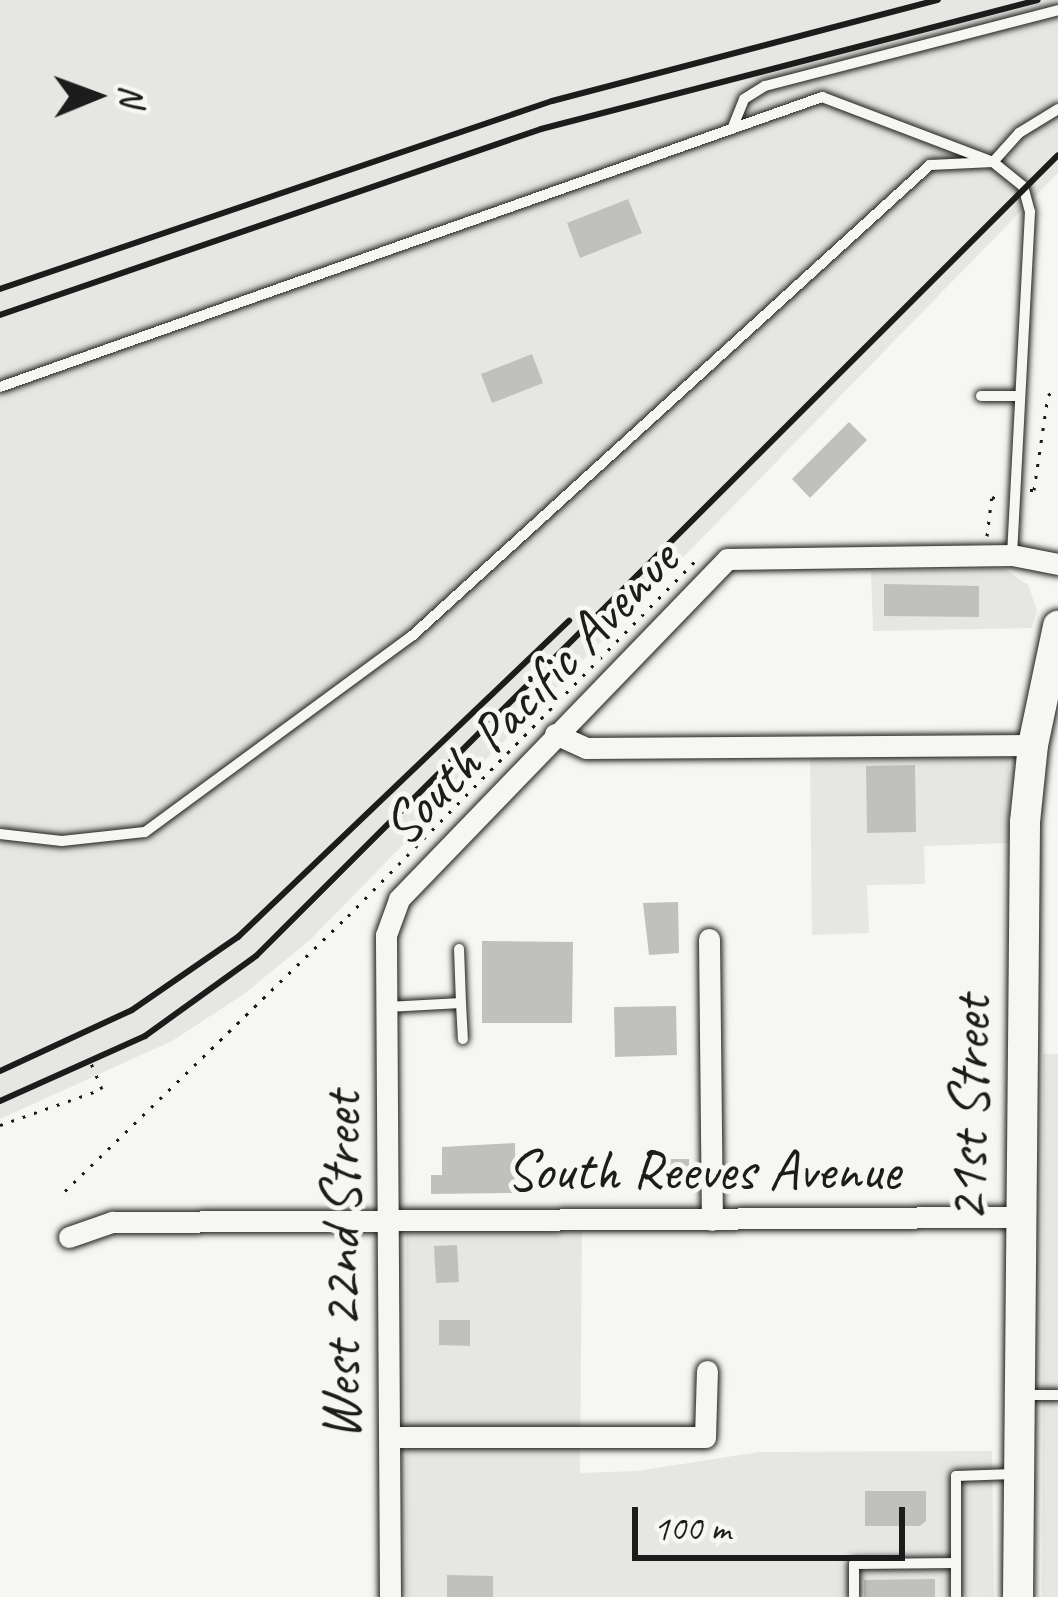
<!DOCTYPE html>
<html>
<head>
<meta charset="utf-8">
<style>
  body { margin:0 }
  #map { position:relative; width:1058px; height:1597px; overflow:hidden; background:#f6f6f2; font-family:Caveat,sans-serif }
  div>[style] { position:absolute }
  .built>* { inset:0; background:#e6e6e2 }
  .building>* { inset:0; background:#c0c0bd }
  .path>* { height:3px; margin-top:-1.5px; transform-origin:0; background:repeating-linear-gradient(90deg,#1c1c1c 0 3px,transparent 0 12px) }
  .roads { filter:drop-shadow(0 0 3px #1c1c1c) drop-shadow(0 0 3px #1c1c1c) }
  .lane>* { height:10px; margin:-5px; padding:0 5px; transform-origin:5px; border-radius:5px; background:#f6f6f2 }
  .street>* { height:21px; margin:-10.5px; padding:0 10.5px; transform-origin:10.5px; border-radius:10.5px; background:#f6f6f2 }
  .secondary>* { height:30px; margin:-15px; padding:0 15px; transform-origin:15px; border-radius:15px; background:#f6f6f2 }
  .rail>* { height:6px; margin:-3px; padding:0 3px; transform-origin:3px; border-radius:3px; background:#1c1c1c }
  span { translate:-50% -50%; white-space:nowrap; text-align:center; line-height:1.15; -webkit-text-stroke:10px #f6f6f2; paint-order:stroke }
  .street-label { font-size:57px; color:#1c1c1c }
  .north { position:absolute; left:36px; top:36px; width:120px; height:120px; -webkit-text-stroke:9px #f6f6f2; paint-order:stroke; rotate:89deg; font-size:33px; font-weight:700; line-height:48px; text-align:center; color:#1c1c1c }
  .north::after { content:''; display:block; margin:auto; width:42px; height:54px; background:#1c1c1c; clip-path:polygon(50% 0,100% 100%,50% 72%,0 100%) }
  .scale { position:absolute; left:632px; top:1507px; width:273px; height:54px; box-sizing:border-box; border:6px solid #1c1c1c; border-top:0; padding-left:15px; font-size:36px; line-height:42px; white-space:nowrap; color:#1c1c1c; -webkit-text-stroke:9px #f6f6f2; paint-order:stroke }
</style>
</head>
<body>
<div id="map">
  <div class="built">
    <i style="clip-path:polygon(0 0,1058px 0,1058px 173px,310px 940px,244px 994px,172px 1041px,0 1119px)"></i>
    <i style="clip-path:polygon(1005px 569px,1028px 585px,1037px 610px,1032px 628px,873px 631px,871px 571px)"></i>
    <i style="clip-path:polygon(1009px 754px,1009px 843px,924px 846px,925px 884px,867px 885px,869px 933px,812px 935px,810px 756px)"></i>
    <i style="clip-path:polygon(1043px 1054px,1058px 1054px,1058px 1597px,1042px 1597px)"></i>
    <i style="clip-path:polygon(406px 1228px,582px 1228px,580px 1473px,637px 1471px,759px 1452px,992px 1451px,994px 1597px,407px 1597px)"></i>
  </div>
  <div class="building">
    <i style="clip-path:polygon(628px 199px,642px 233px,580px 258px,567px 223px)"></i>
    <i style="clip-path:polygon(532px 354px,543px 383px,492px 403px,481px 374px)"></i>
    <i style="clip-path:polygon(849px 422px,867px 440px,810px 498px,792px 479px)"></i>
    <i style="clip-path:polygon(884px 584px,979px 586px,979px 617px,884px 616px)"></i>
    <i style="clip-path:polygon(915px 765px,916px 832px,867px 833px,866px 766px)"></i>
    <i style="clip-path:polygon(678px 902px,679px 953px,649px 955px,643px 903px)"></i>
    <i style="clip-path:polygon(482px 941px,573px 942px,572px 1023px,482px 1023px)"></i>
    <i style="clip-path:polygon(676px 1006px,677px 1055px,615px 1057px,614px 1007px)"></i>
    <i style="clip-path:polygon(515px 1143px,516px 1193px,431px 1194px,431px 1175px,442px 1175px,442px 1147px)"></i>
    <i style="clip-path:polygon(665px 1159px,689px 1159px,689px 1185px,665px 1184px)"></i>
    <i style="clip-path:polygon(457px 1245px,459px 1282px,436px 1283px,434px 1246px)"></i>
    <i style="clip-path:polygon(439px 1320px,470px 1320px,470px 1346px,439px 1345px)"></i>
    <i style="clip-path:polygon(865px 1491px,926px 1491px,926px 1521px,920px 1526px,865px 1526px)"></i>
    <i style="clip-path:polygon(447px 1575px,493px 1576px,493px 1597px,447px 1597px)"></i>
    <i style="clip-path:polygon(935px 1579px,935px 1597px,864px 1597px,864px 1580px)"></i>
  </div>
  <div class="path">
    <i style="left:1030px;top:490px;width:4px"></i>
    <i style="left:1034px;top:490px;width:96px;rotate:-81.6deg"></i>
    <i style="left:1048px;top:395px;width:12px;rotate:-31deg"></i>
    <i style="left:987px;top:536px;width:38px;rotate:-83deg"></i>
    <i style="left:992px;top:498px;width:11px;rotate:-22deg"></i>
    <i style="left:0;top:1125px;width:108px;rotate:-19.4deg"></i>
    <i style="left:102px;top:1089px;width:33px;rotate:-113deg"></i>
    <i style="left:65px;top:1191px;width:395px;rotate:-44.2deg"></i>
    <i style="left:348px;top:916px;width:503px;rotate:-45.64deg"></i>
  </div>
  <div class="roads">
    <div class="lane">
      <i style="left:732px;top:129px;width:32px;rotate:-68deg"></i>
      <i style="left:744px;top:99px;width:25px;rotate:-32deg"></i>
      <i style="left:765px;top:86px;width:303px;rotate:-14.5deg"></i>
      <i style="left:0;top:387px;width:872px;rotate:-19.43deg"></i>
      <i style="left:822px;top:97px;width:183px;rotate:20.8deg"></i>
      <i style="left:993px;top:162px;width:38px;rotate:39deg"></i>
      <i style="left:1023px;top:186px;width:27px;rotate:75deg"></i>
      <i style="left:1030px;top:212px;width:343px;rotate:93deg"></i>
      <i style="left:981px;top:396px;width:39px"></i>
      <i style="left:0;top:834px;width:62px;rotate:6.4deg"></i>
      <i style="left:62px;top:841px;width:83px;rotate:-6.2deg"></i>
      <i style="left:145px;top:832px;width:331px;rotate:-36.3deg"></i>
      <i style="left:412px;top:636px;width:700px;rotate:-42.28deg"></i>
      <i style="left:930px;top:165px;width:63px;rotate:-2.7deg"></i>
      <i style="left:993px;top:162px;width:39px;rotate:-48deg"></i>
      <i style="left:1019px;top:133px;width:46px;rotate:-31.6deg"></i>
      <i style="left:461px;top:1003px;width:36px;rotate:87deg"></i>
      <i style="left:387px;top:1007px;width:74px;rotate:-3.1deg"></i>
      <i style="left:461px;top:1003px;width:54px;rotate:-92.1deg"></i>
      <i style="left:1021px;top:1395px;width:37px"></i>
      <i style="left:854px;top:1597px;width:33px;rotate:-90deg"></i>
      <i style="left:854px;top:1564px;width:102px;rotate:-0.6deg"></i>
      <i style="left:956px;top:1597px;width:121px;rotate:-90deg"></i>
      <i style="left:956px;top:1476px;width:58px;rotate:-2deg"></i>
    </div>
    <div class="street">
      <i style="left:555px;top:734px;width:34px;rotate:24deg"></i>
      <i style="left:586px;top:748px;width:447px;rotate:-0.4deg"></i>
      <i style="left:709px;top:939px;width:281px;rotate:89.4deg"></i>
      <i style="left:69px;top:1237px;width:46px;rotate:-19.2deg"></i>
      <i style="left:112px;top:1222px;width:905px;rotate:-0.32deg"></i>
      <i style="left:390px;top:1437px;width:315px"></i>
      <i style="left:705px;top:1437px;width:66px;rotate:-88.3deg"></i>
      <i style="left:390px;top:1597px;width:662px;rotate:-90.35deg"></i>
      <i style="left:386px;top:935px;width:38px;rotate:-70deg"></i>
      <i style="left:399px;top:899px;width:472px;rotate:-46deg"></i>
      <i style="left:727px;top:559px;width:285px;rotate:-0.8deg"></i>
      <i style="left:1012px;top:555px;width:47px;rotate:11.1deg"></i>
    </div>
    <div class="secondary">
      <i style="left:1018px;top:1597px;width:775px;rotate:-89.48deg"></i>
      <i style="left:1025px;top:822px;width:77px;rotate:-84.1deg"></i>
      <i style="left:1033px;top:745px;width:122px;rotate:-78.1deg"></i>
    </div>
  </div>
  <div class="rail">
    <i style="left:0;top:289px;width:583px;rotate:-18.81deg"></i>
    <i style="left:552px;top:101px;width:399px;rotate:-14.7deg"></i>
    <i style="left:0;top:315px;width:572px;rotate:-18.97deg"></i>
    <i style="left:541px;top:129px;width:513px;rotate:-14.55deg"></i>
    <i style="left:0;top:1071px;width:145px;rotate:-24.8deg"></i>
    <i style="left:132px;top:1010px;width:129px;rotate:-34.6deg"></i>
    <i style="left:238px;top:937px;width:458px;rotate:-43.7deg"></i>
    <i style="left:0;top:1101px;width:159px;rotate:-24.1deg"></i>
    <i style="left:145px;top:1036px;width:137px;rotate:-35.8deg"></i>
    <i style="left:256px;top:956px;width:1133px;rotate:-44.96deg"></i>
  </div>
  <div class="street-label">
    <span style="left:530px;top:693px;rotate:-46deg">South Pacific Avenue</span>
    <span style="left:969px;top:1109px;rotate:-89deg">21st Street</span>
    <span style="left:703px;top:1171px">South Reeves Avenue</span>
    <span style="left:341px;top:1266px;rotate:-90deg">West 22nd Street</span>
  </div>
  <div class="north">N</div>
  <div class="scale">100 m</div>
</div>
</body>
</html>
